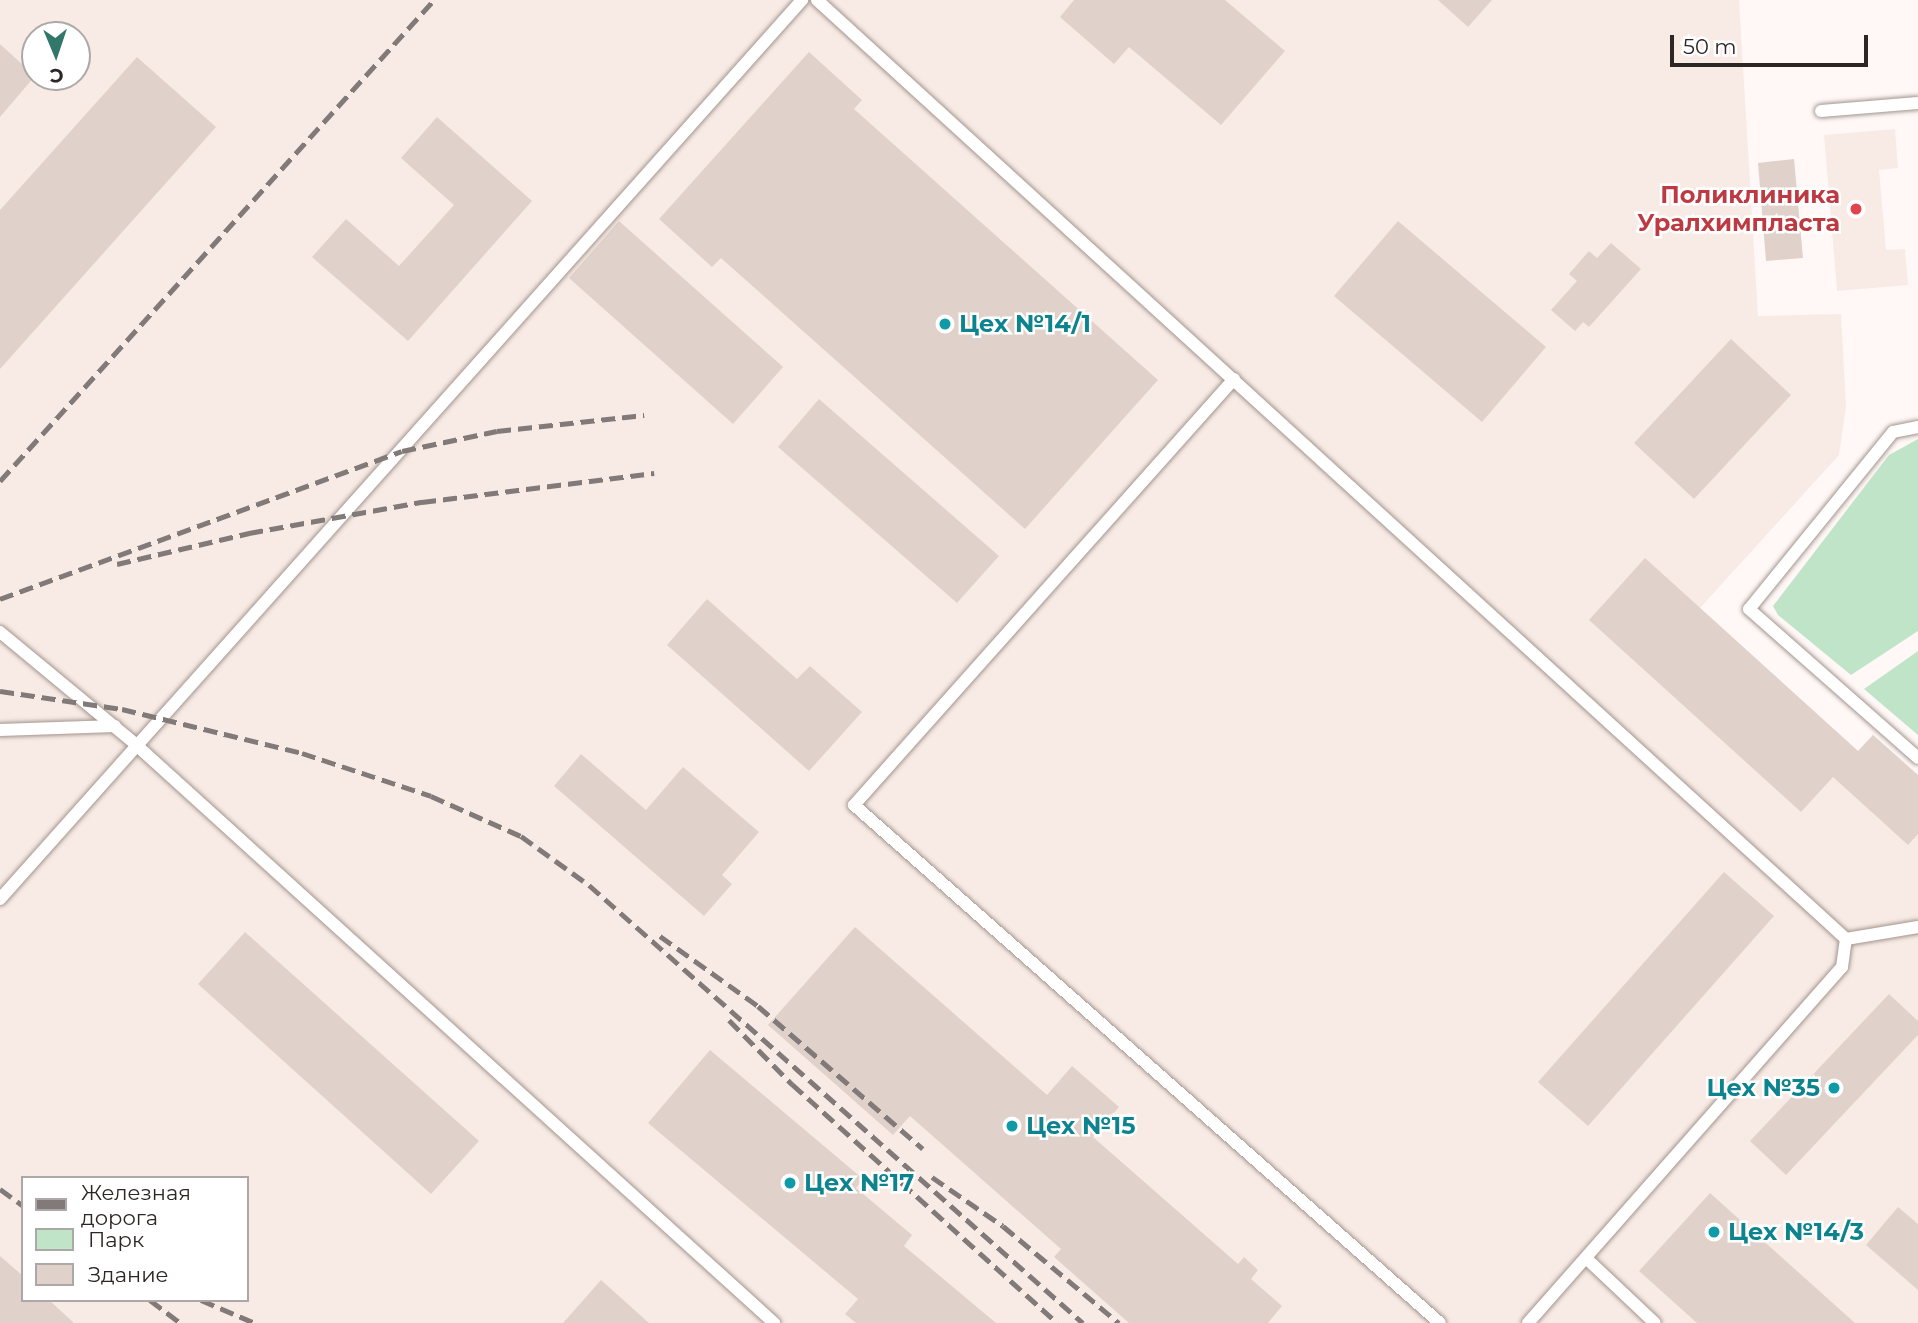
<!DOCTYPE html>
<html>
<head>
<meta charset="utf-8">
<style>
  body { margin:0 }
  #map { position:relative; width:1918px; height:1323px; overflow:hidden; background:#fff8f6; font-family:Montserrat,sans-serif }
  div>[style] { position:absolute }
  .built>* { inset:0; background:#f8ebe5 }
  .green>* { inset:0; background:#c0e4c7 }
  .building>* { inset:0; background:#e0d2cb }
  .roads { filter:drop-shadow(0 0 2px #a3958f) drop-shadow(0 0 2px #a3958f) }
  .lane>* { height:12px; margin:-6px; padding:0 6px; transform-origin:6px; border-radius:6px; background:#fff }
  .rail>* { height:5px; margin-top:-2.5px; transform-origin:0; background:repeating-linear-gradient(90deg,#817a78 0 14px,transparent 0 21px) }
  .dots>* { width:19px; height:19px; translate:-50% -50%; box-sizing:border-box; border:4px solid #fff; border-radius:50% }
  span { translate:-50% -50%; white-space:nowrap; text-align:center; line-height:1.15; -webkit-text-stroke:5px #fff; paint-order:stroke }
  .health-label { font-size:24px; color:#be3a42; font-weight:700 }
  .right { translate:-100% -50%; text-align:right }
  .culture-label { font-size:24px; color:#0d838f; font-weight:700 }
  .left { translate:0 -50%; text-align:left }
  .legend { position:absolute; left:21px; top:1176px; width:228px; height:126px; box-sizing:border-box; background:#fff; border:2px solid #aba8a7; margin:0; padding:9px 12px; list-style:none; font-size:21px; color:#2c2624 }
  .legend li { display:flex; align-items:center; gap:14px; height:35px }
  .legend b { width:35px; border:2px solid #aba8a7 }
  .north { position:absolute; left:21px; top:21px; width:70px; height:70px; box-sizing:border-box; background:#fff; border:2px solid #aba8a7; border-radius:50%; rotate:178deg; font-size:19px; font-weight:700; line-height:28px; text-align:center; color:#2c2624 }
  .north::after { content:''; display:block; margin:auto; width:24px; height:32px; background:#33776b; clip-path:polygon(50% 0,100% 100%,50% 72%,0 100%) }
  .scale { position:absolute; left:1670px; top:35px; width:198px; height:32px; box-sizing:border-box; border:4px solid #2c2624; border-top:0; padding-left:9px; font-size:21px; line-height:24px; white-space:nowrap; color:#2c2624; -webkit-text-stroke:5px #fff; paint-order:stroke }
</style>
</head>
<body>
<div id="map">
  <div class="built">
    <i style="clip-path:polygon(evenodd,0 0,1739px 0,1758px 316px,1841px 314px,1846px 407px,1839px 455px,1700px 608px,1858px 751px,1873px 735px,1918px 775px,1918px 1323px,0 1323px,0 0,35px 35px,77px 35px,77px 77px,35px 77px,35px 35px,0 0,23px 1178px,247px 1178px,247px 1300px,23px 1300px,23px 1178px)"></i>
    <i style="clip-path:polygon(1895px 129px,1898px 168px,1879px 170px,1886px 250px,1905px 249px,1908px 285px,1837px 291px,1824px 135px)"></i>
  </div>
  <div class="green">
    <i style="clip-path:polygon(1918px 439px,1918px 631px,1851px 675px,1778px 615px,1773px 606px,1889px 455px)"></i>
    <i style="clip-path:polygon(1918px 651px,1918px 735px,1864px 689px)"></i>
  </div>
  <div class="building">
    <i style="clip-path:polygon(1074px 0,1225px 0,1285px 51px,1221px 125px,1129px 47px,1114px 64px,1060px 17px)"></i>
    <i style="clip-path:polygon(1438px 0,1492px 0,1468px 27px)"></i>
    <i style="clip-path:polygon(0 44px,35px 76px,0 117px)"></i>
    <i style="clip-path:polygon(809px 52px,862px 100px,854px 109px,1158px 380px,1025px 529px,721px 258px,712px 267px,659px 219px)"></i>
    <i style="clip-path:polygon(137px 57px,216px 127px,0 369px,0 210px)"></i>
    <i style="clip-path:polygon(437px 117px,532px 201px,408px 341px,312px 257px,346px 219px,399px 266px,454px 205px,401px 158px)"></i>
    <i style="clip-path:polygon(1794px 159px,1803px 258px,1766px 261px,1758px 163px)"></i>
    <i style="clip-path:polygon(619px 221px,783px 367px,733px 424px,569px 278px)"></i>
    <i style="clip-path:polygon(1398px 221px,1546px 347px,1482px 422px,1334px 296px)"></i>
    <i style="clip-path:polygon(1611px 243px,1641px 269px,1589px 327px,1583px 322px,1575px 331px,1551px 310px,1577px 281px,1569px 274px,1589px 251px,1597px 258px)"></i>
    <i style="clip-path:polygon(1731px 339px,1791px 395px,1694px 499px,1634px 443px)"></i>
    <i style="clip-path:polygon(819px 399px,999px 556px,957px 603px,778px 447px)"></i>
    <i style="clip-path:polygon(1645px 558px,1858px 751px,1873px 735px,1918px 775px,1918px 834px,1908px 845px,1833px 777px,1801px 812px,1589px 620px)"></i>
    <i style="clip-path:polygon(707px 599px,797px 679px,810px 666px,862px 712px,809px 771px,667px 645px)"></i>
    <i style="clip-path:polygon(581px 754px,646px 810px,683px 767px,759px 832px,722px 875px,732px 884px,704px 916px,554px 786px)"></i>
    <i style="clip-path:polygon(1724px 872px,1774px 916px,1588px 1126px,1538px 1082px)"></i>
    <i style="clip-path:polygon(855px 927px,1047px 1095px,1072px 1066px,1119px 1107px,1093px 1137px,1238px 1264px,1244px 1257px,1258px 1270px,1251px 1279px,1282px 1306px,1268px 1323px,1129px 1323px,1054px 1257px,1061px 1249px,910px 1116px,893px 1135px,768px 1025px)"></i>
    <i style="clip-path:polygon(245px 932px,479px 1141px,431px 1194px,198px 984px)"></i>
    <i style="clip-path:polygon(1889px 994px,1918px 1021px,1918px 1035px,1786px 1175px,1750px 1141px)"></i>
    <i style="clip-path:polygon(710px 1050px,863px 1179px,856px 1188px,912px 1235px,904px 1246px,996px 1323px,856px 1323px,845px 1314px,858px 1299px,648px 1123px)"></i>
    <i style="clip-path:polygon(1710px 1193px,1855px 1323px,1697px 1323px,1639px 1271px)"></i>
    <i style="clip-path:polygon(1898px 1207px,1918px 1224px,1918px 1290px,1866px 1245px)"></i>
    <i style="clip-path:polygon(0 1256px,23px 1276px,23px 1300px,49px 1300px,74px 1323px,0 1323px)"></i>
    <i style="clip-path:polygon(601px 1280px,649px 1323px,563px 1323px)"></i>
  </div>
  <div class="roads">
    <div class="lane">
      <i style="left:817px;top:0;width:1393px;rotate:42.38deg"></i>
      <i style="left:1821px;top:111px;width:97px;rotate:-4.7deg"></i>
      <i style="left:1234px;top:379px;width:571px;rotate:131.73deg"></i>
      <i style="left:854px;top:805px;width:782px;rotate:41.48deg"></i>
      <i style="left:1918px;top:427px;width:25px;rotate:169deg"></i>
      <i style="left:1893px;top:432px;width:228px;rotate:129.1deg"></i>
      <i style="left:1749px;top:609px;width:225px;rotate:41.4deg"></i>
      <i style="left:0;top:632px;width:174px;rotate:39.6deg"></i>
      <i style="left:134px;top:743px;width:864px;rotate:42.18deg"></i>
      <i style="left:0;top:730px;width:115px;rotate:-2deg"></i>
      <i style="left:0;top:899px;width:1205px;rotate:-48.26deg"></i>
      <i style="left:1587px;top:1259px;width:93px;rotate:43.3deg"></i>
      <i style="left:1528px;top:1323px;width:475px;rotate:-48.6deg"></i>
      <i style="left:1842px;top:967px;width:28px;rotate:-82deg"></i>
      <i style="left:1846px;top:939px;width:73px;rotate:-9.5deg"></i>
    </div>
  </div>
  <div class="rail">
    <i style="left:0;top:481px;width:648px;rotate:-47.94deg"></i>
    <i style="left:117px;top:564px;width:136px;rotate:-13.2deg"></i>
    <i style="left:249px;top:533px;width:176px;rotate:-10.2deg"></i>
    <i style="left:422px;top:502px;width:234px;rotate:-7.1deg"></i>
    <i style="left:0;top:599px;width:428px;rotate:-20.2deg"></i>
    <i style="left:402px;top:451px;width:97px;rotate:-11.9deg"></i>
    <i style="left:497px;top:431px;width:148px;rotate:-6.2deg"></i>
    <i style="left:0;top:691px;width:123px;rotate:8.4deg"></i>
    <i style="left:122px;top:709px;width:185px;rotate:13.7deg"></i>
    <i style="left:302px;top:753px;width:136px;rotate:18.4deg"></i>
    <i style="left:431px;top:796px;width:98px;rotate:24deg"></i>
    <i style="left:521px;top:836px;width:84px;rotate:35.8deg"></i>
    <i style="left:589px;top:885px;width:660px;rotate:41.56deg"></i>
    <i style="left:660px;top:936px;width:120px;rotate:35.5deg"></i>
    <i style="left:758px;top:1006px;width:218px;rotate:40.9deg"></i>
    <i style="left:729px;top:1020px;width:90px;rotate:45.5deg"></i>
    <i style="left:792px;top:1084px;width:357px;rotate:42deg"></i>
    <i style="left:932px;top:1177px;width:86px;rotate:34.6deg"></i>
    <i style="left:1003px;top:1226px;width:151px;rotate:39.9deg"></i>
    <i style="left:0;top:1189px;width:29px;rotate:36deg"></i>
    <i style="left:150px;top:1300px;width:39px;rotate:37deg"></i>
    <i style="left:201px;top:1300px;width:59px;rotate:23.1deg"></i>
  </div>
  <div class="dots">
    <i style="left:1856px;top:209px;background:#e0444e"></i>
    <i style="left:945px;top:324px;background:#0f9aa8"></i>
    <i style="left:1834px;top:1088px;background:#0f9aa8"></i>
    <i style="left:1012px;top:1126px;background:#0f9aa8"></i>
    <i style="left:790px;top:1183px;background:#0f9aa8"></i>
    <i style="left:1714px;top:1232px;background:#0f9aa8"></i>
  </div>
  <div class="health-label">
    <span class="right" style="left:1840px;top:209px">Поликлиника<br>Уралхимпласта</span>
  </div>
  <div class="culture-label">
    <span class="left" style="left:959px;top:324px">Цех №14/1</span>
    <span class="right" style="left:1820px;top:1088px">Цех №35</span>
    <span class="left" style="left:1026px;top:1126px">Цех №15</span>
    <span class="left" style="left:804px;top:1183px">Цех №17</span>
    <span class="left" style="left:1728px;top:1232px">Цех №14/3</span>
  </div>
  <ul class="legend">
  <li><b style="height:9px;background:#817a78"></b>Железная дорога</li>
  <li><b style="height:19px;background:#c0e4c7"></b>Парк</li>
  <li><b style="height:19px;background:#e0d2cb"></b>Здание</li>
  </ul>
  <div class="north">С</div>
  <div class="scale">50 m</div>
</div>
</body>
</html>
